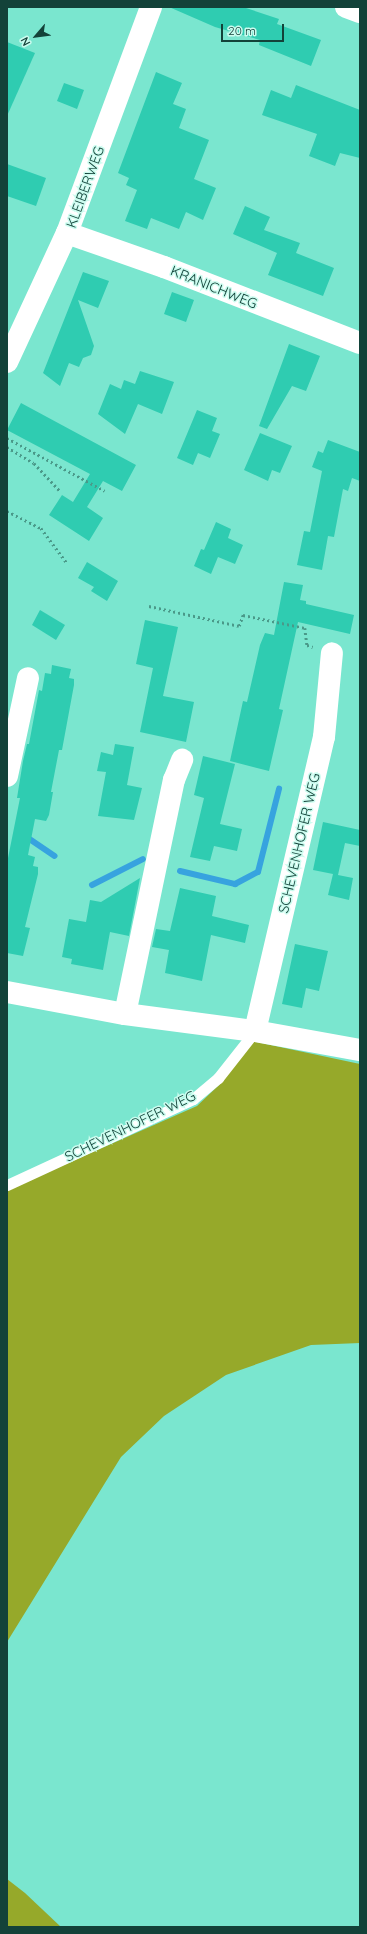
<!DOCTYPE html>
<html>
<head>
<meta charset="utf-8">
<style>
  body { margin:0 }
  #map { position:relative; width:367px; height:1934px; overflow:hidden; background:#7ae6cf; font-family:Quicksand,sans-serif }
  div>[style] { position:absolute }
  .green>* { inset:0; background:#96a92a }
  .stream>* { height:6px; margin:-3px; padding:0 3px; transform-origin:3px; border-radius:3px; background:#37a3df }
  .building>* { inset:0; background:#2fccb1 }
  .path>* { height:2.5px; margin-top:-1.25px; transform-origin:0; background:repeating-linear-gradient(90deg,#4a9989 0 2px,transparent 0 5px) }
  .service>* { height:11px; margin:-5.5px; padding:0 5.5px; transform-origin:5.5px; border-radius:5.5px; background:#fff }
  .minor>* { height:22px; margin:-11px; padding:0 11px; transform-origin:11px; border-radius:11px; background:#fff }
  span { translate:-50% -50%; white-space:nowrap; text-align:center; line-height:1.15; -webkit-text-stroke:3px #cbfcef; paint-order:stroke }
  .street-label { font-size:14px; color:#134239 }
  .frame { position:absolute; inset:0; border:8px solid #134239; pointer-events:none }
  .north { position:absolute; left:16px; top:16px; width:40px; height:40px; -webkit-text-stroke:3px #cbfcef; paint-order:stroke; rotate:242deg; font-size:11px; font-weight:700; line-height:16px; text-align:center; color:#134239 }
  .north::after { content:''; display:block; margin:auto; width:14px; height:18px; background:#134239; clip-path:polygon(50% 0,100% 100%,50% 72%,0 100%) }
  .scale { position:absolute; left:221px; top:24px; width:63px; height:18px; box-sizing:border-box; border:2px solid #134239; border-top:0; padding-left:5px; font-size:12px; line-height:14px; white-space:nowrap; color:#134239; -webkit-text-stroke:3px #cbfcef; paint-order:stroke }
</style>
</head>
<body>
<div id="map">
  <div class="green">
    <i style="clip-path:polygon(252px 1041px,360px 1064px,360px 1343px,311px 1345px,226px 1375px,164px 1416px,121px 1457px,7px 1642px,7px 1190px,197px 1106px,219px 1085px)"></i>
    <i style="clip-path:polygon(7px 1879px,25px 1893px,61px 1927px,7px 1927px)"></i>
  </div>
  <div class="stream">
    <i style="left:25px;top:841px;width:4px;rotate:-45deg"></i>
    <i style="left:28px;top:838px;width:32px;rotate:34deg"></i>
    <i style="left:180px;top:871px;width:57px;rotate:13.3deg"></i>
    <i style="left:235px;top:884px;width:26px;rotate:-28deg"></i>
    <i style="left:258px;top:872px;width:86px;rotate:-75.8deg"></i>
    <i style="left:92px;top:885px;width:57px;rotate:-27deg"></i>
  </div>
  <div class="building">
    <i style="clip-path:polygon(169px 7px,243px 7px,279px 19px,277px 24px,321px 40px,311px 66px,259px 45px,260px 40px,215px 27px)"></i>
    <i style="clip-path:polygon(7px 42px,35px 53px,7px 116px)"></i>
    <i style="clip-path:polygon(156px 72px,182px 83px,173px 104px,186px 109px,179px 128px,209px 140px,194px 179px,216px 188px,203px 220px,186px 212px,179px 229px,151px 218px,147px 229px,125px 221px,137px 190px,126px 185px,129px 178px,118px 173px)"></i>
    <i style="clip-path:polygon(64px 83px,84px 90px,77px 109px,57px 101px)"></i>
    <i style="clip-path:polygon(296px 85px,360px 110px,360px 158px,340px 153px,335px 166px,309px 156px,317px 134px,262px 115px,271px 90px,291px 98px)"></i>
    <i style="clip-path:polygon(7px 164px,46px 178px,36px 206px,7px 196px)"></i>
    <i style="clip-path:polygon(245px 206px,270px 217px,264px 230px,300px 243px,296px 253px,334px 268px,323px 296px,268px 275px,277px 253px,233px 234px)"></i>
    <i style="clip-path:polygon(83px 272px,109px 281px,98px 308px,78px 300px,94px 346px,91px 355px,83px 358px,79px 367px,69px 363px,60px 386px,43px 373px)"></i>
    <i style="clip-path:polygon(172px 292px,194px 300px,186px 322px,164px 314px)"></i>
    <i style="clip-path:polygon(289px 344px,320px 356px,306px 391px,292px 386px,267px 429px,259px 426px)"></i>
    <i style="clip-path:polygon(140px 371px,174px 382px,162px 414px,138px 404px,125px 434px,98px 414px,110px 384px,121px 389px,124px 380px,135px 384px)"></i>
    <i style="clip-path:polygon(21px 403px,136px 465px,122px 491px,103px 481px,87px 507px,103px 518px,89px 541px,49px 515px,62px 495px,73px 502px,90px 474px,7px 430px)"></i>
    <i style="clip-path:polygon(197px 410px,217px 418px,212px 431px,220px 434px,210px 458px,198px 453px,193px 465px,177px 458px)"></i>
    <i style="clip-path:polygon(260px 433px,292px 446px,280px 473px,272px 470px,268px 481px,244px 470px)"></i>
    <i style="clip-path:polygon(328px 440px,360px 452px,360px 481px,352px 478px,348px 491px,343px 489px,334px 537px,328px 536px,322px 570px,297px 565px,304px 531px,310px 532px,322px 471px,312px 467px,318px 451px,323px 453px)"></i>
    <i style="clip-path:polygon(216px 522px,231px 529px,228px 538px,243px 545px,235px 564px,218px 557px,211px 574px,194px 566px,201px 549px,204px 550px)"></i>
    <i style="clip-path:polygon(87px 562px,118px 581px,107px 601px,91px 591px,94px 587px,78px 578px)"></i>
    <i style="clip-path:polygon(284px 582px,303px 585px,300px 600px,306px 601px,306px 604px,354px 615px,350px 634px,298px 622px,279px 709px,283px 710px,269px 771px,230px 761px,243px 701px,247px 702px,260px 645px,265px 633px,274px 635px)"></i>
    <i style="clip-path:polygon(40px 610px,65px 625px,56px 640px,32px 625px)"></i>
    <i style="clip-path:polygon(145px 620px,178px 627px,163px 696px,194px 702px,186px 742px,140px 732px,153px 668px,136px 664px)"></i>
    <i style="clip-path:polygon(52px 665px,71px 669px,69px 678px,74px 679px,74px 685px,62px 750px,59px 750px,51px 792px,53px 792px,49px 815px,46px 821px,35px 819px,28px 855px,35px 857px,33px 866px,38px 867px,38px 874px,25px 927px,30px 928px,23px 956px,7px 953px,7px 863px,20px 798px,17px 798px,23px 761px,27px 744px,29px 744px,39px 690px,42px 691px,45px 673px,51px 674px)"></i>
    <i style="clip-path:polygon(115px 744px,134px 747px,127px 785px,142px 788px,134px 820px,98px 816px,106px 772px,97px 771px,101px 752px,113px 755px)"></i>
    <i style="clip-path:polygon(203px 756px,235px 764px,220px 824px,242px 829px,237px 851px,214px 846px,210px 861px,190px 857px,204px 798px,194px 795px)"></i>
    <i style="clip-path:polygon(323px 822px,360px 830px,360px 846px,345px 843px,338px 875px,353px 878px,349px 900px,328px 895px,333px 874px,313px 870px)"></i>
    <i style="clip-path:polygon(140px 878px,129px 936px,110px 932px,103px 970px,71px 964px,72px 959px,62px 957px,69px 919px,86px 922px,90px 900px,101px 902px)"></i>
    <i style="clip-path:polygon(180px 888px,216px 896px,212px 916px,249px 925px,245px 943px,211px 935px,202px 981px,165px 973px,169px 950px,152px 947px,156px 929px,170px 931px)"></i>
    <i style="clip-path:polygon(295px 944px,328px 951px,319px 991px,306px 988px,302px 1008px,282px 1004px)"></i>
  </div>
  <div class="path">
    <i style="left:7px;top:438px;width:111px;rotate:28.4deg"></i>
    <i style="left:7px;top:447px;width:31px;rotate:31deg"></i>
    <i style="left:34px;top:463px;width:38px;rotate:47deg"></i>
    <i style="left:7px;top:511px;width:38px;rotate:27deg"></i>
    <i style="left:41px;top:528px;width:44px;rotate:53.4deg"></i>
    <i style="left:149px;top:606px;width:92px;rotate:12.5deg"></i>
    <i style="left:239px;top:626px;width:12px;rotate:-70deg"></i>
    <i style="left:243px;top:615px;width:63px;rotate:11.8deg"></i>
    <i style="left:305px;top:628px;width:17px;rotate:83deg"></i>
    <i style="left:307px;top:645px;width:6px;rotate:18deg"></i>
  </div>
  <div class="service">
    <i style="left:7px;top:1185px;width:205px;rotate:-24.8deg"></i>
    <i style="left:193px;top:1099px;width:33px;rotate:-40deg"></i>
    <i style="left:218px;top:1078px;width:60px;rotate:-51.8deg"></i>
  </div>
  <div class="minor">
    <i style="left:346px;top:7px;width:15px;rotate:20deg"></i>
    <i style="left:67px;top:233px;width:103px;rotate:19.3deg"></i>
    <i style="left:164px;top:267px;width:210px;rotate:21.2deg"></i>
    <i style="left:7px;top:362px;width:142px;rotate:-65.1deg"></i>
    <i style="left:67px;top:233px;width:241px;rotate:-69.6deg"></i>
    <i style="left:7px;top:776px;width:100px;rotate:-77.9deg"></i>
    <i style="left:7px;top:992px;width:120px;rotate:10.6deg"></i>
    <i style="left:125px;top:1014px;width:131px;rotate:7.5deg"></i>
    <i style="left:255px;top:1031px;width:107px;rotate:10.3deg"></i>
    <i style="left:125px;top:1014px;width:239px;rotate:-78.2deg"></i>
    <i style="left:174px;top:780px;width:22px;rotate:-68deg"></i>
    <i style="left:255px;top:1031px;width:302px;rotate:-76.8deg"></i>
    <i style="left:324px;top:737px;width:84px;rotate:-84.6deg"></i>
  </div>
  <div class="street-label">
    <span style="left:85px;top:187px;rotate:-70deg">KLEIBERWEG</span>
    <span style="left:214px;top:287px;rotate:22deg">KRANICHWEG</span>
    <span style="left:299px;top:843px;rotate:-77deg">SCHEVENHOFER WEG</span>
    <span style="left:130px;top:1126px;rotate:-26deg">SCHEVENHOFER WEG</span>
  </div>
  <div class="frame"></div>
  <div class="north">N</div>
  <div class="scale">20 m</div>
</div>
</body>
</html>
